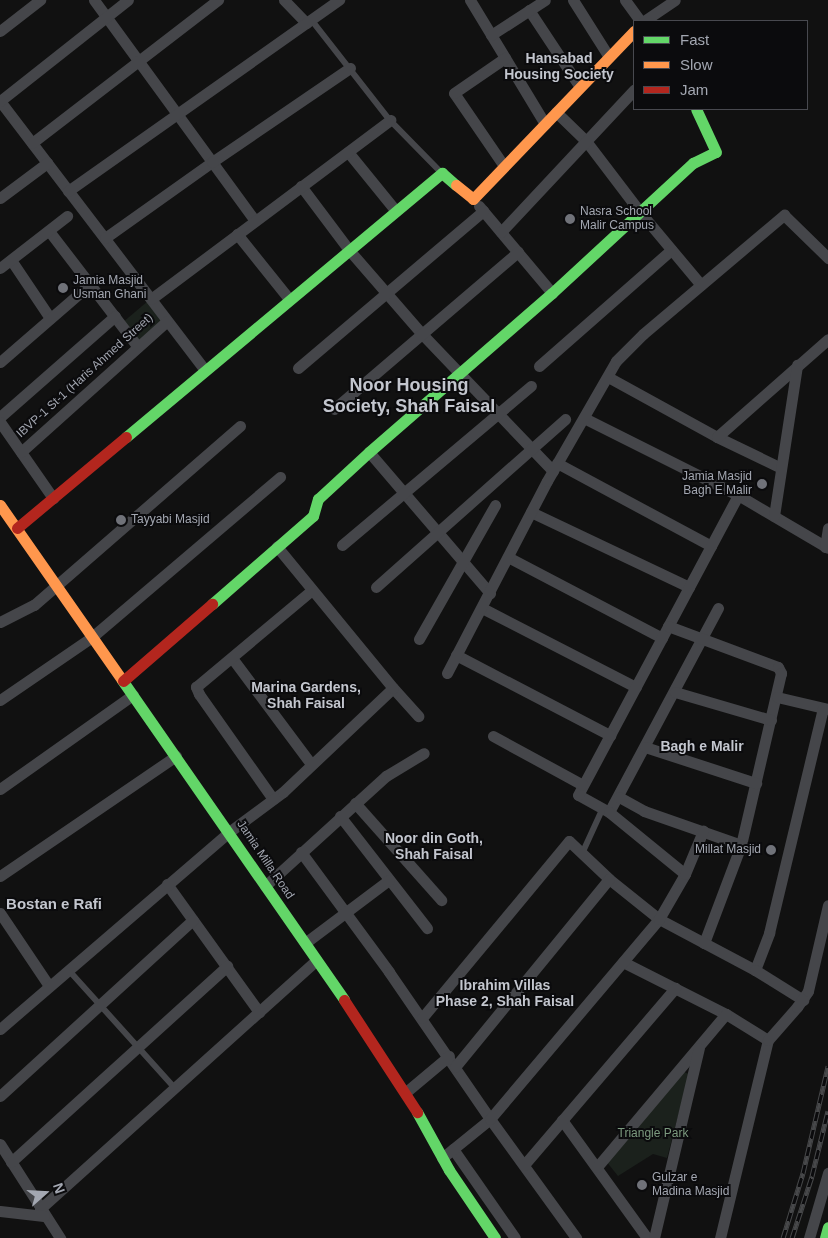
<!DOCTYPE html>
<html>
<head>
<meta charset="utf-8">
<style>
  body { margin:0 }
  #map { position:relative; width:828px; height:1238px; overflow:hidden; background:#111; font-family:Arial,sans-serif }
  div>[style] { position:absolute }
  .green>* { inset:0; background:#1b211c }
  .lane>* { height:5.5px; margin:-2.75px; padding:0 2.75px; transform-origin:2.75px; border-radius:2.75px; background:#45464a }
  .street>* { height:11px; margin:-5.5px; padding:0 5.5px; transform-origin:5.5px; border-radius:5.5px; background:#45464a }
  .fast>* { height:11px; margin:-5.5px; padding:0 5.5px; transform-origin:5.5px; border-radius:5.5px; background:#63d668 }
  .slow>* { height:11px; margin:-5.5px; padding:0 5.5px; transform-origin:5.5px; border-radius:5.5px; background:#ff974d }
  .jam>* { height:11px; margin:-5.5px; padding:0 5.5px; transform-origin:5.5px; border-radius:5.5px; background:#b3261e }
  .rail>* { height:5px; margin-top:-2.5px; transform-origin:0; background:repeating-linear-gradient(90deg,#0b0b0d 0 9px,#47484a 0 18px); box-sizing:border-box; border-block:1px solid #47484a }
  .dots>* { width:14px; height:14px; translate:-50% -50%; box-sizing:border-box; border:2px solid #0b0b0d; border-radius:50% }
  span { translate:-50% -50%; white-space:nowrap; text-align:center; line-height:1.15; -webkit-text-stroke:4px #0b0b0d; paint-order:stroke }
  .poi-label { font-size:12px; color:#a3a7b1 }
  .left { translate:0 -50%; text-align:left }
  .right { translate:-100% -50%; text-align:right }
  .street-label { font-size:12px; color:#a3a7b1 }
  .park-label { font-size:12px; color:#7c9a7f }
  .neighbourhood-label { font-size:14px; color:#c3c6ce; font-weight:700 }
  .quarter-label { font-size:15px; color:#c3c6ce; font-weight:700 }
  .district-label { font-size:18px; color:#c3c6ce; font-weight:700 }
  .legend { position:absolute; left:633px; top:20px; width:175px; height:90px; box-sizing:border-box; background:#0b0b0d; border:1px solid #48494f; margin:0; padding:6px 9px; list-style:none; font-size:15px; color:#a3a7b1 }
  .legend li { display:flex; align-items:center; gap:10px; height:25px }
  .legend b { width:25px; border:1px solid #48494f }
  .north { position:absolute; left:20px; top:1168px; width:50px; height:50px; -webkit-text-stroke:4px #0b0b0d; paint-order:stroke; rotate:71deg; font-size:14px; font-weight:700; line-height:20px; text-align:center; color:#a3a7b1 }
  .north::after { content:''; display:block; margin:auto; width:18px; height:22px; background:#a3a7b1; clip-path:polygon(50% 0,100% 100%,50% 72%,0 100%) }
</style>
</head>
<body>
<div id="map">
  <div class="green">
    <i style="clip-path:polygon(148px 301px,164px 321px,137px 344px,122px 323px)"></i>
    <i style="clip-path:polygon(684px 1072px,689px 1074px,667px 1158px,653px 1154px,618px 1176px,606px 1161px)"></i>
  </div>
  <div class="lane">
    <i style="left:311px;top:19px;width:128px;rotate:52deg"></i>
    <i style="left:390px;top:120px;width:73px;rotate:45.6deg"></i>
    <i style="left:582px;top:854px;width:51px;rotate:-65.5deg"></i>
    <i style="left:68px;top:969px;width:160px;rotate:48deg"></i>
  </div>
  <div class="street">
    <i style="left:94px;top:0;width:273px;rotate:53.9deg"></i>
    <i style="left:284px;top:0;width:32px;rotate:46deg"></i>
    <i style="left:470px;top:0;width:145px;rotate:58.8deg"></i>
    <i style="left:573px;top:0;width:67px;rotate:57.7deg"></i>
    <i style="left:625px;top:0;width:26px;rotate:54deg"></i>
    <i style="left:529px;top:10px;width:92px;rotate:56.5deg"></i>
    <i style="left:644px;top:21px;width:37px;rotate:-34deg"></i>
    <i style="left:0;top:31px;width:51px;rotate:-37.8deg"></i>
    <i style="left:491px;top:35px;width:64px;rotate:-32.9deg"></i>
    <i style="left:0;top:101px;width:337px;rotate:52.7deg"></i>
    <i style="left:0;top:101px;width:163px;rotate:-38.3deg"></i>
    <i style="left:556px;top:112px;width:42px;rotate:44deg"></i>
    <i style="left:586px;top:141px;width:89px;rotate:52.7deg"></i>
    <i style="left:640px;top:212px;width:95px;rotate:50.1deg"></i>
    <i style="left:32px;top:143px;width:235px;rotate:-37.6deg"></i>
    <i style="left:348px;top:152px;width:76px;rotate:50.9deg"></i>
    <i style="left:504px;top:166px;width:88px;rotate:-124.4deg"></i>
    <i style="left:454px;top:93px;width:62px;rotate:-34.5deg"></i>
    <i style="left:301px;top:186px;width:80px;rotate:53.1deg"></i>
    <i style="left:349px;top:250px;width:113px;rotate:49deg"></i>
    <i style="left:423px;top:335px;width:188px;rotate:46.3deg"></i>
    <i style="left:68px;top:191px;width:332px;rotate:-35.2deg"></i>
    <i style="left:0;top:198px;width:59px;rotate:-36.7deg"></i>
    <i style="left:479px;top:206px;width:114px;rotate:50deg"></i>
    <i style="left:49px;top:231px;width:146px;rotate:52.5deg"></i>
    <i style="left:501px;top:232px;width:195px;rotate:-46.9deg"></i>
    <i style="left:237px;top:234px;width:83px;rotate:51.3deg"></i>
    <i style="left:105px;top:238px;width:131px;rotate:-35.4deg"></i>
    <i style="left:212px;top:162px;width:167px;rotate:-34.3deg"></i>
    <i style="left:11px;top:260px;width:70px;rotate:56.1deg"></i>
    <i style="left:0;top:268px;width:85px;rotate:-37.8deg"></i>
    <i style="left:151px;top:299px;width:299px;rotate:-36.8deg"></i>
    <i style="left:0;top:362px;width:119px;rotate:-40.9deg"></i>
    <i style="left:539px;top:366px;width:176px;rotate:-41.3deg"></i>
    <i style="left:298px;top:368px;width:243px;rotate:-40.3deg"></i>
    <i style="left:608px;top:377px;width:124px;rotate:28.8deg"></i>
    <i style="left:717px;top:437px;width:71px;rotate:25.8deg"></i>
    <i style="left:334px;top:409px;width:242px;rotate:-40.5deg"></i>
    <i style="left:0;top:417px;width:153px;rotate:-41.3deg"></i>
    <i style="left:584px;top:418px;width:172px;rotate:26.6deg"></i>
    <i style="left:738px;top:495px;width:104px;rotate:30.5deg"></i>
    <i style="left:0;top:422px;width:93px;rotate:55.1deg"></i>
    <i style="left:717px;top:437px;width:148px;rotate:-41.4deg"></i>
    <i style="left:21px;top:452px;width:196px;rotate:-41.9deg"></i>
    <i style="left:369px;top:452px;width:186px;rotate:49.4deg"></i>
    <i style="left:557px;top:463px;width:175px;rotate:28.3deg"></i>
    <i style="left:531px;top:512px;width:175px;rotate:25.4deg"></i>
    <i style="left:774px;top:516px;width:153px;rotate:-81.3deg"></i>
    <i style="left:342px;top:545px;width:247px;rotate:-40.1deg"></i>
    <i style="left:825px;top:547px;width:19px;rotate:-81deg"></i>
    <i style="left:508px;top:557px;width:174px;rotate:27.7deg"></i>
    <i style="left:376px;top:587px;width:253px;rotate:-41.6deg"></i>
    <i style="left:482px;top:608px;width:173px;rotate:27.2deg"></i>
    <i style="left:718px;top:608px;width:231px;rotate:118.1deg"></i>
    <i style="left:609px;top:812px;width:35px;rotate:-151deg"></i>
    <i style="left:578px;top:795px;width:340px;rotate:-61.9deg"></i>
    <i style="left:0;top:622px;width:38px;rotate:-27deg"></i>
    <i style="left:34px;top:605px;width:273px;rotate:-41deg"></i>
    <i style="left:668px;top:626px;width:117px;rotate:20.4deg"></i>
    <i style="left:778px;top:667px;width:7px;rotate:63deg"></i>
    <i style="left:781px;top:673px;width:177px;rotate:103.1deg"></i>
    <i style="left:741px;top:845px;width:105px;rotate:110.7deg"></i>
    <i style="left:419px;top:639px;width:154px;rotate:-60.4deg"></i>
    <i style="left:456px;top:655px;width:174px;rotate:27.5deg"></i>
    <i style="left:232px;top:658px;width:132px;rotate:53.3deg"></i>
    <i style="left:447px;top:673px;width:216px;rotate:-62.5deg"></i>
    <i style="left:547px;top:481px;width:138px;rotate:-60.1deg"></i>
    <i style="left:616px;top:361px;width:38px;rotate:-45deg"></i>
    <i style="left:643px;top:334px;width:185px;rotate:-40.2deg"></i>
    <i style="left:784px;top:215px;width:62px;rotate:44.3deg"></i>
    <i style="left:393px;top:688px;width:38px;rotate:48deg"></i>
    <i style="left:675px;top:692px;width:100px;rotate:16.3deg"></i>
    <i style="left:777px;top:697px;width:52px;rotate:13.2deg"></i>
    <i style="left:0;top:700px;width:112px;rotate:-34.4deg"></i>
    <i style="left:92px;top:637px;width:247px;rotate:-40.4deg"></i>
    <i style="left:493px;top:736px;width:102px;rotate:28.6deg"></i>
    <i style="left:645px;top:747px;width:117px;rotate:18deg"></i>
    <i style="left:0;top:789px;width:163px;rotate:-35.3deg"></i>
    <i style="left:619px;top:797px;width:29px;rotate:29deg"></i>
    <i style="left:644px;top:811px;width:103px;rotate:19.3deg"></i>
    <i style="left:273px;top:799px;width:128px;rotate:-125.2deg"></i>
    <i style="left:199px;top:694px;width:8px;rotate:-113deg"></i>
    <i style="left:196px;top:687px;width:151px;rotate:-39.9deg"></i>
    <i style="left:355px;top:803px;width:130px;rotate:48.4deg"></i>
    <i style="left:609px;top:812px;width:98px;rotate:39.2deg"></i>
    <i style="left:340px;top:816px;width:142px;rotate:52.2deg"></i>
    <i style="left:301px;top:852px;width:149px;rotate:53.7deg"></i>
    <i style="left:389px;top:972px;width:178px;rotate:55.5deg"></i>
    <i style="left:490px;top:1119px;width:147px;rotate:54.1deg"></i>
    <i style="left:0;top:876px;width:213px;rotate:-34.3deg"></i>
    <i style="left:167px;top:884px;width:158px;rotate:54.3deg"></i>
    <i style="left:265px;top:886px;width:164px;rotate:-42.3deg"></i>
    <i style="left:386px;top:776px;width:44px;rotate:-31.2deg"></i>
    <i style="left:0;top:913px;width:88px;rotate:56.1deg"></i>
    <i style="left:305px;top:943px;width:105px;rotate:-36.9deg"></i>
    <i style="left:623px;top:962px;width:115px;rotate:26.8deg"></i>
    <i style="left:726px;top:1014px;width:49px;rotate:31.8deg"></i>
    <i style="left:755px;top:970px;width:40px;rotate:-69deg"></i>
    <i style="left:769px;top:933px;width:231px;rotate:-76.5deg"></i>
    <i style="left:422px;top:1018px;width:230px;rotate:-50.3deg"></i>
    <i style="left:569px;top:841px;width:55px;rotate:43.5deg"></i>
    <i style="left:609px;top:879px;width:64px;rotate:38.7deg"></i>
    <i style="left:659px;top:919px;width:109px;rotate:28deg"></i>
    <i style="left:755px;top:970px;width:57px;rotate:32deg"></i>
    <i style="left:0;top:1029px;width:302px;rotate:-40.7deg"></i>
    <i style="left:229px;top:832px;width:67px;rotate:-36.5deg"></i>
    <i style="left:283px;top:792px;width:151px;rotate:-43.4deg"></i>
    <i style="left:393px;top:688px;width:183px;rotate:-129.4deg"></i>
    <i style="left:455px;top:1067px;width:243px;rotate:-50.7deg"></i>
    <i style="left:406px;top:1092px;width:56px;rotate:-39.9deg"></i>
    <i style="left:0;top:1096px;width:261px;rotate:-42.4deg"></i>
    <i style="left:562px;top:1120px;width:145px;rotate:54.2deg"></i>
    <i style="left:0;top:1144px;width:112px;rotate:57.4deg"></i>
    <i style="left:453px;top:1149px;width:108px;rotate:55.1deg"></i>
    <i style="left:442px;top:1158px;width:62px;rotate:-39.1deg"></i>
    <i style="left:490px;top:1119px;width:262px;rotate:-49.8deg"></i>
    <i style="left:659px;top:919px;width:52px;rotate:-60deg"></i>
    <i style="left:685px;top:874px;width:47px;rotate:-67.3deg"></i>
    <i style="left:11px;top:1162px;width:292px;rotate:-42.2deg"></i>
    <i style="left:524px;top:1165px;width:233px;rotate:-49.5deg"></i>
    <i style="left:597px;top:1167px;width:200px;rotate:-49.9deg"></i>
    <i style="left:40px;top:1209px;width:372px;rotate:-42deg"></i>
    <i style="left:0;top:1211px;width:44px;rotate:6.5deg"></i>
    <i style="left:654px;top:1238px;width:195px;rotate:-76.7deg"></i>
    <i style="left:720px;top:1238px;width:204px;rotate:-76.4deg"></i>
    <i style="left:768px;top:1040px;width:44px;rotate:-48.7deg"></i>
    <i style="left:797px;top:1007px;width:19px;rotate:-55deg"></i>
    <i style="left:808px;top:991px;width:88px;rotate:-76.9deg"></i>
    <i style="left:809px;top:1238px;width:68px;rotate:-73.7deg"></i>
  </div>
  <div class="fast">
    <i style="left:126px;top:437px;width:412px;rotate:-39.9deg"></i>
    <i style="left:442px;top:173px;width:18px;rotate:41deg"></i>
    <i style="left:212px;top:604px;width:134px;rotate:-41.1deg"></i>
    <i style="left:313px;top:516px;width:18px;rotate:-74deg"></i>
    <i style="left:318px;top:499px;width:69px;rotate:-42.7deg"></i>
    <i style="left:369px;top:452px;width:242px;rotate:-41deg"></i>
    <i style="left:552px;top:293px;width:192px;rotate:-42.7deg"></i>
    <i style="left:693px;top:163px;width:25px;rotate:-26deg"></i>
    <i style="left:716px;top:152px;width:47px;rotate:-114.9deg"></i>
    <i style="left:122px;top:680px;width:389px;rotate:55.2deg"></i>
    <i style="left:417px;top:1112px;width:66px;rotate:61.1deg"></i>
    <i style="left:449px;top:1170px;width:82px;rotate:55.9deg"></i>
    <i style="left:825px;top:1238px;width:11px;rotate:-75deg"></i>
  </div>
  <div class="slow">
    <i style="left:456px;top:185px;width:22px;rotate:39deg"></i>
    <i style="left:473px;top:199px;width:233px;rotate:-46.2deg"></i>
    <i style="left:0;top:505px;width:213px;rotate:55.1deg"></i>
  </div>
  <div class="jam">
    <i style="left:17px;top:528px;width:142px;rotate:-39.9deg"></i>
    <i style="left:123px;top:681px;width:118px;rotate:-40.9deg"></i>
    <i style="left:344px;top:1000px;width:134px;rotate:56.9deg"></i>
  </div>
  <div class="rail">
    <i style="left:783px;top:1238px;width:68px;rotate:-72.9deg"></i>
    <i style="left:803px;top:1173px;width:110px;rotate:-76.8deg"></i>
    <i style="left:792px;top:1238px;width:65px;rotate:-72.1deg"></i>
    <i style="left:812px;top:1176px;width:67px;rotate:-76.2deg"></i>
  </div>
  <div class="dots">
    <i style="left:570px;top:219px;background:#707279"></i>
    <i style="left:63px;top:288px;background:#707279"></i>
    <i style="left:762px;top:484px;background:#707279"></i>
    <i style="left:121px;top:520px;background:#707279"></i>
    <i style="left:771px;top:850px;background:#707279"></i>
    <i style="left:642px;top:1185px;background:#707279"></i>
  </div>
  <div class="poi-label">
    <span class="left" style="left:580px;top:219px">Nasra School<br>Malir Campus</span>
    <span class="left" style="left:73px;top:288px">Jamia Masjid<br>Usman Ghani</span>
    <span class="right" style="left:752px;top:484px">Jamia Masjid<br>Bagh E Malir</span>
    <span class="left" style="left:131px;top:520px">Tayyabi Masjid</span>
    <span class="right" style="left:761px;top:850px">Millat Masjid</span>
    <span class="left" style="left:652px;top:1185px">Gulzar e<br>Madina Masjid</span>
  </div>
  <div class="street-label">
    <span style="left:85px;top:376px;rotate:-42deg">IBVP-1 St-1 (Haris Ahmed Street)</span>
    <span style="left:265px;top:860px;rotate:56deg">Jamia Milla Road</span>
  </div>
  <div class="park-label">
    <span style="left:653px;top:1134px">Triangle Park</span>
  </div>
  <div class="neighbourhood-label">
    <span style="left:559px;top:66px">Hansabad<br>Housing Society</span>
    <span style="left:306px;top:695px">Marina Gardens,<br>Shah Faisal</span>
    <span style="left:702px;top:746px">Bagh e Malir</span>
    <span style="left:434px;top:846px">Noor din Goth,<br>Shah Faisal</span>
    <span style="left:505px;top:993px">Ibrahim Villas<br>Phase 2, Shah Faisal</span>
  </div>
  <div class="quarter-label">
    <span style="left:54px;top:904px">Bostan e Rafi</span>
  </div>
  <div class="district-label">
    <span style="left:409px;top:396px">Noor Housing<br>Society, Shah Faisal</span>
  </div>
  <ul class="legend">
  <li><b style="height:6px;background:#63d668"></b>Fast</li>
  <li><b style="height:6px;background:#ff974d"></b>Slow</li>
  <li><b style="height:6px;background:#b3261e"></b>Jam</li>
  </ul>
  <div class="north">N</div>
</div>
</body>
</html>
